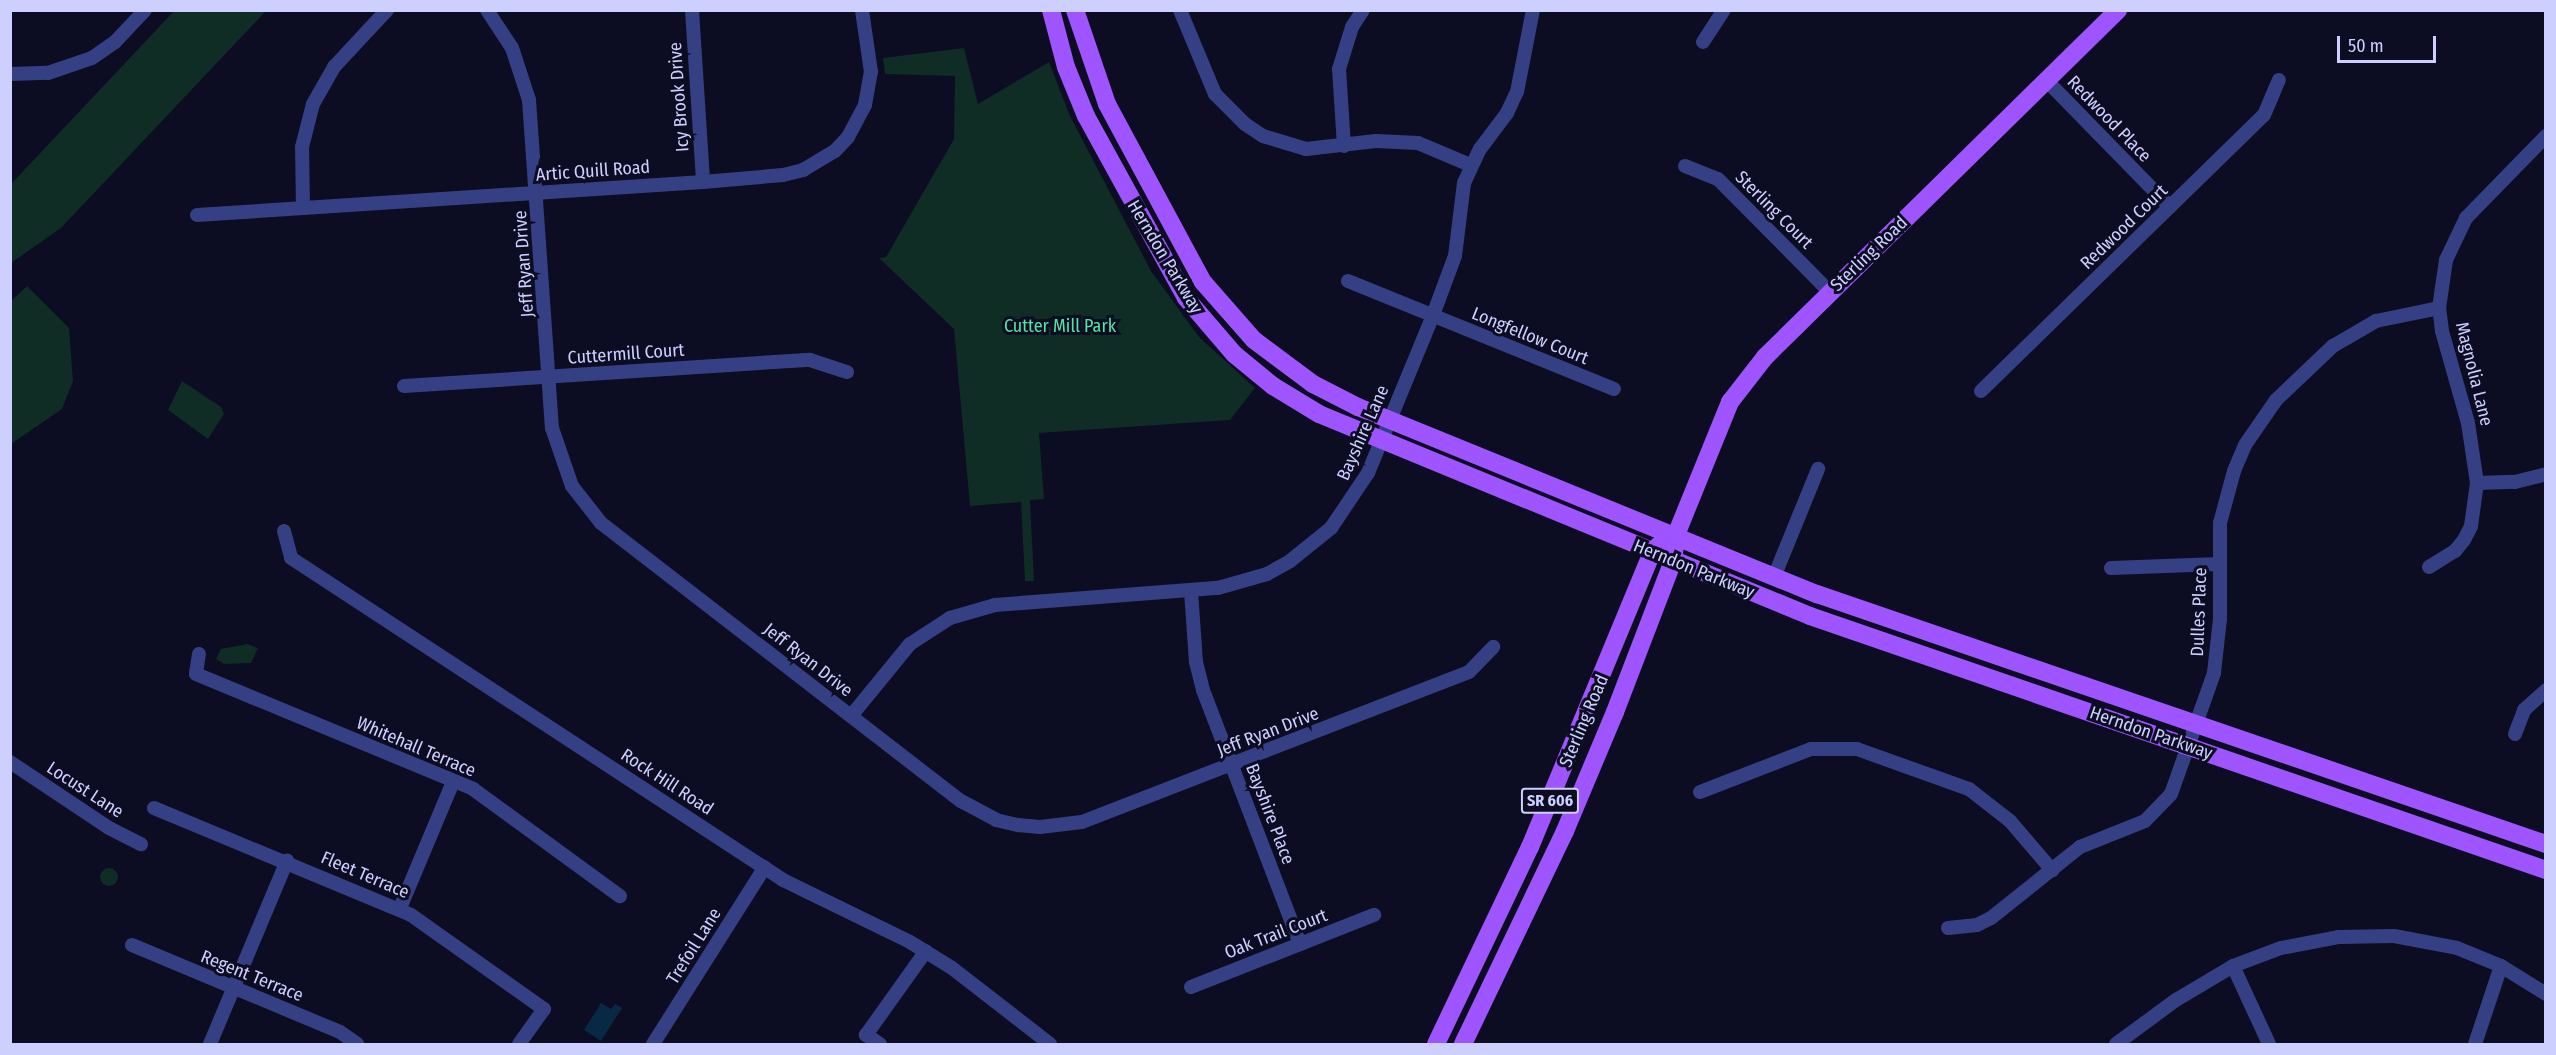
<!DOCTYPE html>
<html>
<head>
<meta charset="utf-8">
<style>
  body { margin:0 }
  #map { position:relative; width:2556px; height:1055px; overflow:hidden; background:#0c0c22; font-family:"Fira Sans Condensed",sans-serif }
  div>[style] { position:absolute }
  .green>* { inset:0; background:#0f2c25 }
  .round { border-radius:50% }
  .water>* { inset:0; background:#082944 }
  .minor>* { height:14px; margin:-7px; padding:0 7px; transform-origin:7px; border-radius:7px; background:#344083 }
  .major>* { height:18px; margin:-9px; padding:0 9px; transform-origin:9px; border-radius:9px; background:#9e54ff }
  span { translate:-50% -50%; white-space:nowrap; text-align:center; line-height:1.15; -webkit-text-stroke:6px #0c0c22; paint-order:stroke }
  .shield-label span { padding:2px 4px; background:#0c0c22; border:2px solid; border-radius:4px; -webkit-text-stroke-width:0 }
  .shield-label { font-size:16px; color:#cdd0ff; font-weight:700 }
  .street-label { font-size:18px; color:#cdd0ff }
  .park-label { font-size:18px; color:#52e6a5 }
  .frame { position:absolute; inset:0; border:12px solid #cdd0ff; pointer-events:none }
  .scale { position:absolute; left:2337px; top:36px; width:99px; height:27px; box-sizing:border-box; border:3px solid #cdd0ff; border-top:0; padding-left:8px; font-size:18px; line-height:21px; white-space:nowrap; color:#cdd0ff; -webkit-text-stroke:4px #0c0c22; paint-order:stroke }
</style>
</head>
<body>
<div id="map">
  <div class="green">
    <i style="clip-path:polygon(175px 10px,266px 11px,61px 228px,11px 263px,11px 184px)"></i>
    <i style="clip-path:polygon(964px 48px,978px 104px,1049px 62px,1070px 116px,1151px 271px,1199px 337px,1255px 388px,1230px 420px,1039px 433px,1044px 499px,1030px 500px,1034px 581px,1025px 581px,1021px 502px,970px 506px,954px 329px,879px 258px,886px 257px,954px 139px,955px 76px,885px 74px,883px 58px)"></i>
    <i style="clip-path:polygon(27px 286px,69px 328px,73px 381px,62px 409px,11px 444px,11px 301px)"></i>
    <i style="clip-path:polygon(182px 381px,221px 407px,224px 414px,208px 439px,168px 410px)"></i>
    <i style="clip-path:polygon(247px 644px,258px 648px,251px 663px,224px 664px,216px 659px,221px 649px)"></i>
    <i class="round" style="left:100px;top:868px;width:18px;height:18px"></i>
  </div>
  <div class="water">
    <i style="clip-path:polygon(601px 1003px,611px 1009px,615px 1004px,622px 1008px,601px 1041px,584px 1030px)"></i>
  </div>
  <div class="minor">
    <i style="left:487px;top:10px;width:45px;rotate:56.7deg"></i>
    <i style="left:512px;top:48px;width:55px;rotate:71.9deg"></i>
    <i style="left:529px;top:100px;width:329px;rotate:86deg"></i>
    <i style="left:552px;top:428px;width:61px;rotate:71deg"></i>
    <i style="left:572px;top:486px;width:47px;rotate:51.9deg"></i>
    <i style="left:601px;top:523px;width:455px;rotate:37.7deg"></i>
    <i style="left:961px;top:801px;width:40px;rotate:28deg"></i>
    <i style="left:996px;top:820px;width:23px;rotate:13deg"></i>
    <i style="left:1018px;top:825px;width:22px;rotate:5deg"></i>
    <i style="left:1040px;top:827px;width:42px;rotate:-6.8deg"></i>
    <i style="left:1082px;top:822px;width:415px;rotate:-21.2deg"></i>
    <i style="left:1469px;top:672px;width:35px;rotate:-46deg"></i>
    <i style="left:692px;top:10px;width:172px;rotate:86.3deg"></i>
    <i style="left:1180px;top:10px;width:91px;rotate:67.4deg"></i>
    <i style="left:1215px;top:94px;width:42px;rotate:45deg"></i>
    <i style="left:1245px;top:124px;width:22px;rotate:34deg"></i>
    <i style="left:1263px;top:136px;width:45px;rotate:16.8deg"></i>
    <i style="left:1306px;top:149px;width:70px;rotate:-6.5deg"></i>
    <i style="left:1376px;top:141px;width:42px;rotate:2.7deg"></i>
    <i style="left:1418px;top:143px;width:56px;rotate:22.9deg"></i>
    <i style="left:1703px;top:42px;width:38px;rotate:-57deg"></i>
    <i style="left:10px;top:74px;width:38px;rotate:-2deg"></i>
    <i style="left:48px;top:73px;width:46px;rotate:-18.8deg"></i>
    <i style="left:92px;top:58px;width:28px;rotate:-35deg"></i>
    <i style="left:115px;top:42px;width:44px;rotate:-46.8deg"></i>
    <i style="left:2047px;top:81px;width:176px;rotate:45.7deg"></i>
    <i style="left:1344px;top:146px;width:77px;rotate:-93.7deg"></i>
    <i style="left:1339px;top:69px;width:44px;rotate:-72.8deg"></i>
    <i style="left:1352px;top:27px;width:20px;rotate:-57deg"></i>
    <i style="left:1685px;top:166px;width:35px;rotate:22deg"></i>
    <i style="left:1718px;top:179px;width:159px;rotate:45.3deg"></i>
    <i style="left:303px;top:208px;width:61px;rotate:-90.9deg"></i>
    <i style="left:302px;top:147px;width:44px;rotate:-75.7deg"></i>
    <i style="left:313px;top:104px;width:43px;rotate:-60.4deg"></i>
    <i style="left:334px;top:67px;width:78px;rotate:-47.1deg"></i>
    <i style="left:197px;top:215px;width:507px;rotate:-3.73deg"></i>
    <i style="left:703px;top:182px;width:80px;rotate:-5deg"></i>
    <i style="left:783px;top:175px;width:21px;rotate:-14deg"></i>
    <i style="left:803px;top:170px;width:37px;rotate:-31deg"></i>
    <i style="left:835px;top:151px;width:19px;rotate:-47deg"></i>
    <i style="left:848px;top:137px;width:36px;rotate:-62deg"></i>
    <i style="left:865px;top:105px;width:34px;rotate:-80deg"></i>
    <i style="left:871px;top:72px;width:63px;rotate:-98.3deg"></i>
    <i style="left:1348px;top:281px;width:287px;rotate:22.1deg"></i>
    <i style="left:404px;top:386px;width:407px;rotate:-3.7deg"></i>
    <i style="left:810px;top:360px;width:39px;rotate:18deg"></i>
    <i style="left:1981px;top:391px;width:395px;rotate:-44.3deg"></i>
    <i style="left:2264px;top:115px;width:38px;rotate:-67deg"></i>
    <i style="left:2477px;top:483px;width:38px;rotate:-2deg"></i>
    <i style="left:2515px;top:482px;width:32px;rotate:-14deg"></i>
    <i style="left:284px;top:531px;width:28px;rotate:75deg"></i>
    <i style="left:291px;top:558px;width:588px;rotate:33.2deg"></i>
    <i style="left:783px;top:880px;width:141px;rotate:26deg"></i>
    <i style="left:910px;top:942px;width:49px;rotate:31.8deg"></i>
    <i style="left:952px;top:968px;width:124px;rotate:37.8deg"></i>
    <i style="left:2429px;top:567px;width:31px;rotate:-32deg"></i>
    <i style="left:2455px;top:551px;width:14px;rotate:-51deg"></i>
    <i style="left:2464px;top:540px;width:16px;rotate:-63deg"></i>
    <i style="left:2471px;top:526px;width:43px;rotate:-82.1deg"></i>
    <i style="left:2477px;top:483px;width:61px;rotate:-98.5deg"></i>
    <i style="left:2468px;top:423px;width:96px;rotate:-105.8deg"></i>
    <i style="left:2442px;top:331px;width:23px;rotate:-97deg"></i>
    <i style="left:2439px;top:308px;width:49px;rotate:-81.7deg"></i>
    <i style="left:2446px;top:260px;width:47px;rotate:-64.5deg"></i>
    <i style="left:2466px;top:218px;width:115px;rotate:-45.7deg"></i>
    <i style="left:2111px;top:568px;width:108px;rotate:-2.1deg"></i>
    <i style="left:1774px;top:577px;width:117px;rotate:-67.8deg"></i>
    <i style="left:1191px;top:591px;width:71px;rotate:86deg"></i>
    <i style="left:1196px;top:662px;width:29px;rotate:76deg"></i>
    <i style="left:1203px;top:690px;width:272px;rotate:69.1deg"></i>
    <i style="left:199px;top:654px;width:20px;rotate:99deg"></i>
    <i style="left:196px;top:674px;width:300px;rotate:22.5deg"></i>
    <i style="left:473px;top:789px;width:182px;rotate:36.1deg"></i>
    <i style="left:851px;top:716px;width:93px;rotate:-50.7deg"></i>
    <i style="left:910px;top:644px;width:48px;rotate:-33deg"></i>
    <i style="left:950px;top:618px;width:47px;rotate:-16.1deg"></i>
    <i style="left:995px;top:605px;width:224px;rotate:-4.4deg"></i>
    <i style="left:1218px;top:588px;width:51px;rotate:-15.9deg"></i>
    <i style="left:1267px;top:574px;width:26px;rotate:-29deg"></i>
    <i style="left:1290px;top:561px;width:53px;rotate:-38.8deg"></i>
    <i style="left:1331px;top:528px;width:66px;rotate:-56.1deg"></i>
    <i style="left:1368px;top:473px;width:171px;rotate:-67.6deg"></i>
    <i style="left:1433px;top:315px;width:63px;rotate:-69.6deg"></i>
    <i style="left:1455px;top:256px;width:74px;rotate:-83deg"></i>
    <i style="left:1464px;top:183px;width:38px;rotate:-65deg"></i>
    <i style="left:1480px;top:149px;width:45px;rotate:-53.1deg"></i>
    <i style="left:1507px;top:113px;width:23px;rotate:-65deg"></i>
    <i style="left:1517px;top:92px;width:84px;rotate:-79deg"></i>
    <i style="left:2515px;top:734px;width:26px;rotate:-69deg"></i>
    <i style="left:2524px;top:710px;width:30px;rotate:-42deg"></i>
    <i style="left:10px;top:762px;width:119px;rotate:33.7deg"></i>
    <i style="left:109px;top:828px;width:36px;rotate:27deg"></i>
    <i style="left:1700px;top:792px;width:119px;rotate:-21.2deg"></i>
    <i style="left:1811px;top:749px;width:46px"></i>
    <i style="left:1857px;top:749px;width:119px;rotate:19.7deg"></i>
    <i style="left:1969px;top:789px;width:52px;rotate:38deg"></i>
    <i style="left:2010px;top:821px;width:65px;rotate:49.4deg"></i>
    <i style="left:154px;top:808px;width:278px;rotate:22.6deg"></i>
    <i style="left:411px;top:915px;width:163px;rotate:35.3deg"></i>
    <i style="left:544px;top:1009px;width:43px;rotate:125.5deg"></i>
    <i style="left:400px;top:908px;width:137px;rotate:-67.2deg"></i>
    <i style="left:1948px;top:928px;width:29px;rotate:-6deg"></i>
    <i style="left:1977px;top:925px;width:16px;rotate:-27deg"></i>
    <i style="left:1991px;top:918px;width:114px;rotate:-38.6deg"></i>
    <i style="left:2080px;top:847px;width:70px;rotate:-21.8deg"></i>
    <i style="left:2145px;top:821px;width:37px;rotate:-46deg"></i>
    <i style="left:2171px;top:794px;width:128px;rotate:-70.4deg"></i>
    <i style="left:2214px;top:673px;width:54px;rotate:-83.7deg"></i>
    <i style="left:2220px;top:619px;width:96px;rotate:-90deg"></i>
    <i style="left:2220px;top:523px;width:54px;rotate:-74.9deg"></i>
    <i style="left:2234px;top:471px;width:28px;rotate:-67deg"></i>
    <i style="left:2245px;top:445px;width:55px;rotate:-55.4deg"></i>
    <i style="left:2276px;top:400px;width:79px;rotate:-43.5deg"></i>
    <i style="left:2333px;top:346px;width:50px;rotate:-30.2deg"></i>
    <i style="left:2376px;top:321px;width:64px;rotate:-11.7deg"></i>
    <i style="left:132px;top:945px;width:225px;rotate:22.7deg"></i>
    <i style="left:340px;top:1032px;width:21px;rotate:35deg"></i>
    <i style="left:2233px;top:966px;width:86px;rotate:65.2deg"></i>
    <i style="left:1191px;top:987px;width:197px;rotate:-21.5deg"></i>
    <i style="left:210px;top:1044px;width:199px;rotate:-67.2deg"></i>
    <i style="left:653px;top:1044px;width:209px;rotate:-57.7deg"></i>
    <i style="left:880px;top:1044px;width:17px;rotate:-147deg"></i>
    <i style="left:866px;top:1035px;width:103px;rotate:-54.5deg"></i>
    <i style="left:2116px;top:1044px;width:74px;rotate:-36.3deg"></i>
    <i style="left:2176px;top:1000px;width:66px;rotate:-30.8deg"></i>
    <i style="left:2233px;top:966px;width:51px;rotate:-20.6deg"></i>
    <i style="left:2281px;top:948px;width:58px;rotate:-10.9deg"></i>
    <i style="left:2338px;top:937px;width:56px;rotate:-1deg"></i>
    <i style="left:2394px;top:936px;width:64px;rotate:10.8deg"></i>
    <i style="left:2457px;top:948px;width:48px;rotate:22.2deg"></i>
    <i style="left:2501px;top:966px;width:53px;rotate:31.9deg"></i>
    <i style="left:2475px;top:1044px;width:82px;rotate:-71.6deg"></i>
  </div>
  <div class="major">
    <i style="left:1051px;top:10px;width:59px;rotate:75.3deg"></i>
    <i style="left:1066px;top:67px;width:53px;rotate:67.8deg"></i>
    <i style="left:1086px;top:116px;width:208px;rotate:61.2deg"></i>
    <i style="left:1186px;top:298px;width:74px;rotate:49.4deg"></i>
    <i style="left:1234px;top:354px;width:50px;rotate:39.4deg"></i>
    <i style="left:1273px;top:386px;width:54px;rotate:31.3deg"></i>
    <i style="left:1319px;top:414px;width:531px;rotate:22.36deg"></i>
    <i style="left:1810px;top:616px;width:779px;rotate:19.04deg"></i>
    <i style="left:1075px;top:10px;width:99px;rotate:71.2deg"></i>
    <i style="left:1107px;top:104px;width:202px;rotate:61.7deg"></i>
    <i style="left:1203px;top:282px;width:77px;rotate:48.7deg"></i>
    <i style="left:1254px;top:340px;width:74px;rotate:36.7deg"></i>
    <i style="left:1313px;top:384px;width:51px;rotate:27.1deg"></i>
    <i style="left:1358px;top:407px;width:496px;rotate:22.2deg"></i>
    <i style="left:1817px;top:594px;width:771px;rotate:18.93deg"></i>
    <i style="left:1436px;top:1044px;width:218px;rotate:-64.5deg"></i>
    <i style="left:1530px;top:847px;width:318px;rotate:-67.5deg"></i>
    <i style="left:1652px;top:553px;width:11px;rotate:-49deg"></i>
    <i style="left:1463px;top:1044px;width:236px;rotate:-64.4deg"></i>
    <i style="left:1565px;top:831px;width:129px;rotate:-67.2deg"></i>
    <i style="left:1615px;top:712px;width:162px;rotate:-69deg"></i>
    <i style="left:1673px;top:561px;width:26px;rotate:-83deg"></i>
    <i style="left:1676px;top:535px;width:144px;rotate:-67.9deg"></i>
    <i style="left:1730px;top:402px;width:57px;rotate:-52.1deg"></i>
    <i style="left:1765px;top:357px;width:495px;rotate:-44.5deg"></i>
  </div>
  <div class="shield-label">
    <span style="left:1550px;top:801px">SR 606</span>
  </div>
  <div class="street-label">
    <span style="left:679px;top:97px;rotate:-94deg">Icy Brook Drive</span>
    <span style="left:2109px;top:119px;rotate:46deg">Redwood Place</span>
    <span style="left:593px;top:171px;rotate:-4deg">Artic Quill Road</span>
    <span style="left:1774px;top:210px;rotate:45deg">Sterling Court</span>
    <span style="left:2124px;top:227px;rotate:-44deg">Redwood Court</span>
    <span style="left:1869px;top:254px;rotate:-44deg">Sterling Road</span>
    <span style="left:1165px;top:257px;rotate:59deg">Herndon Parkway</span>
    <span style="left:524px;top:264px;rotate:-94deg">Jeff Ryan Drive</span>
    <span style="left:1530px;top:336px;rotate:22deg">Longfellow Court</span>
    <span style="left:626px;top:354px;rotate:-4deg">Cuttermill Court</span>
    <span style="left:2474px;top:374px;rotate:76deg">Magnolia Lane</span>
    <span style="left:1363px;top:433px;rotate:-66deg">Bayshire Lane</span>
    <span style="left:1694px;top:569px;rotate:22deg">Herndon Parkway</span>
    <span style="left:2199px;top:612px;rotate:-88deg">Dulles Place</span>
    <span style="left:808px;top:660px;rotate:38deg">Jeff Ryan Drive</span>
    <span style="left:1584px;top:721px;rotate:-67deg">Sterling Road</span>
    <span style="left:1268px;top:732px;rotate:-21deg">Jeff Ryan Drive</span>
    <span style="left:2151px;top:733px;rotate:19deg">Herndon Parkway</span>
    <span style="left:416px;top:747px;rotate:23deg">Whitehall Terrace</span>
    <span style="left:667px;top:782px;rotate:33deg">Rock Hill Road</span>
    <span style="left:85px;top:790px;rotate:33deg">Locust Lane</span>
    <span style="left:1270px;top:814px;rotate:69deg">Bayshire Place</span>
    <span style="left:365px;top:875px;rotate:23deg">Fleet Terrace</span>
    <span style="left:1276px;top:934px;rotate:-21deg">Oak Trail Court</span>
    <span style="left:694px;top:946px;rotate:-58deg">Trefoil Lane</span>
    <span style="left:252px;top:976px;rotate:22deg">Regent Terrace</span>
  </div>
  <div class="park-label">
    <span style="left:1060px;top:326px">Cutter Mill Park</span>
  </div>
  <div class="frame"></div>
  <div class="scale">50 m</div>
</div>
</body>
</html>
